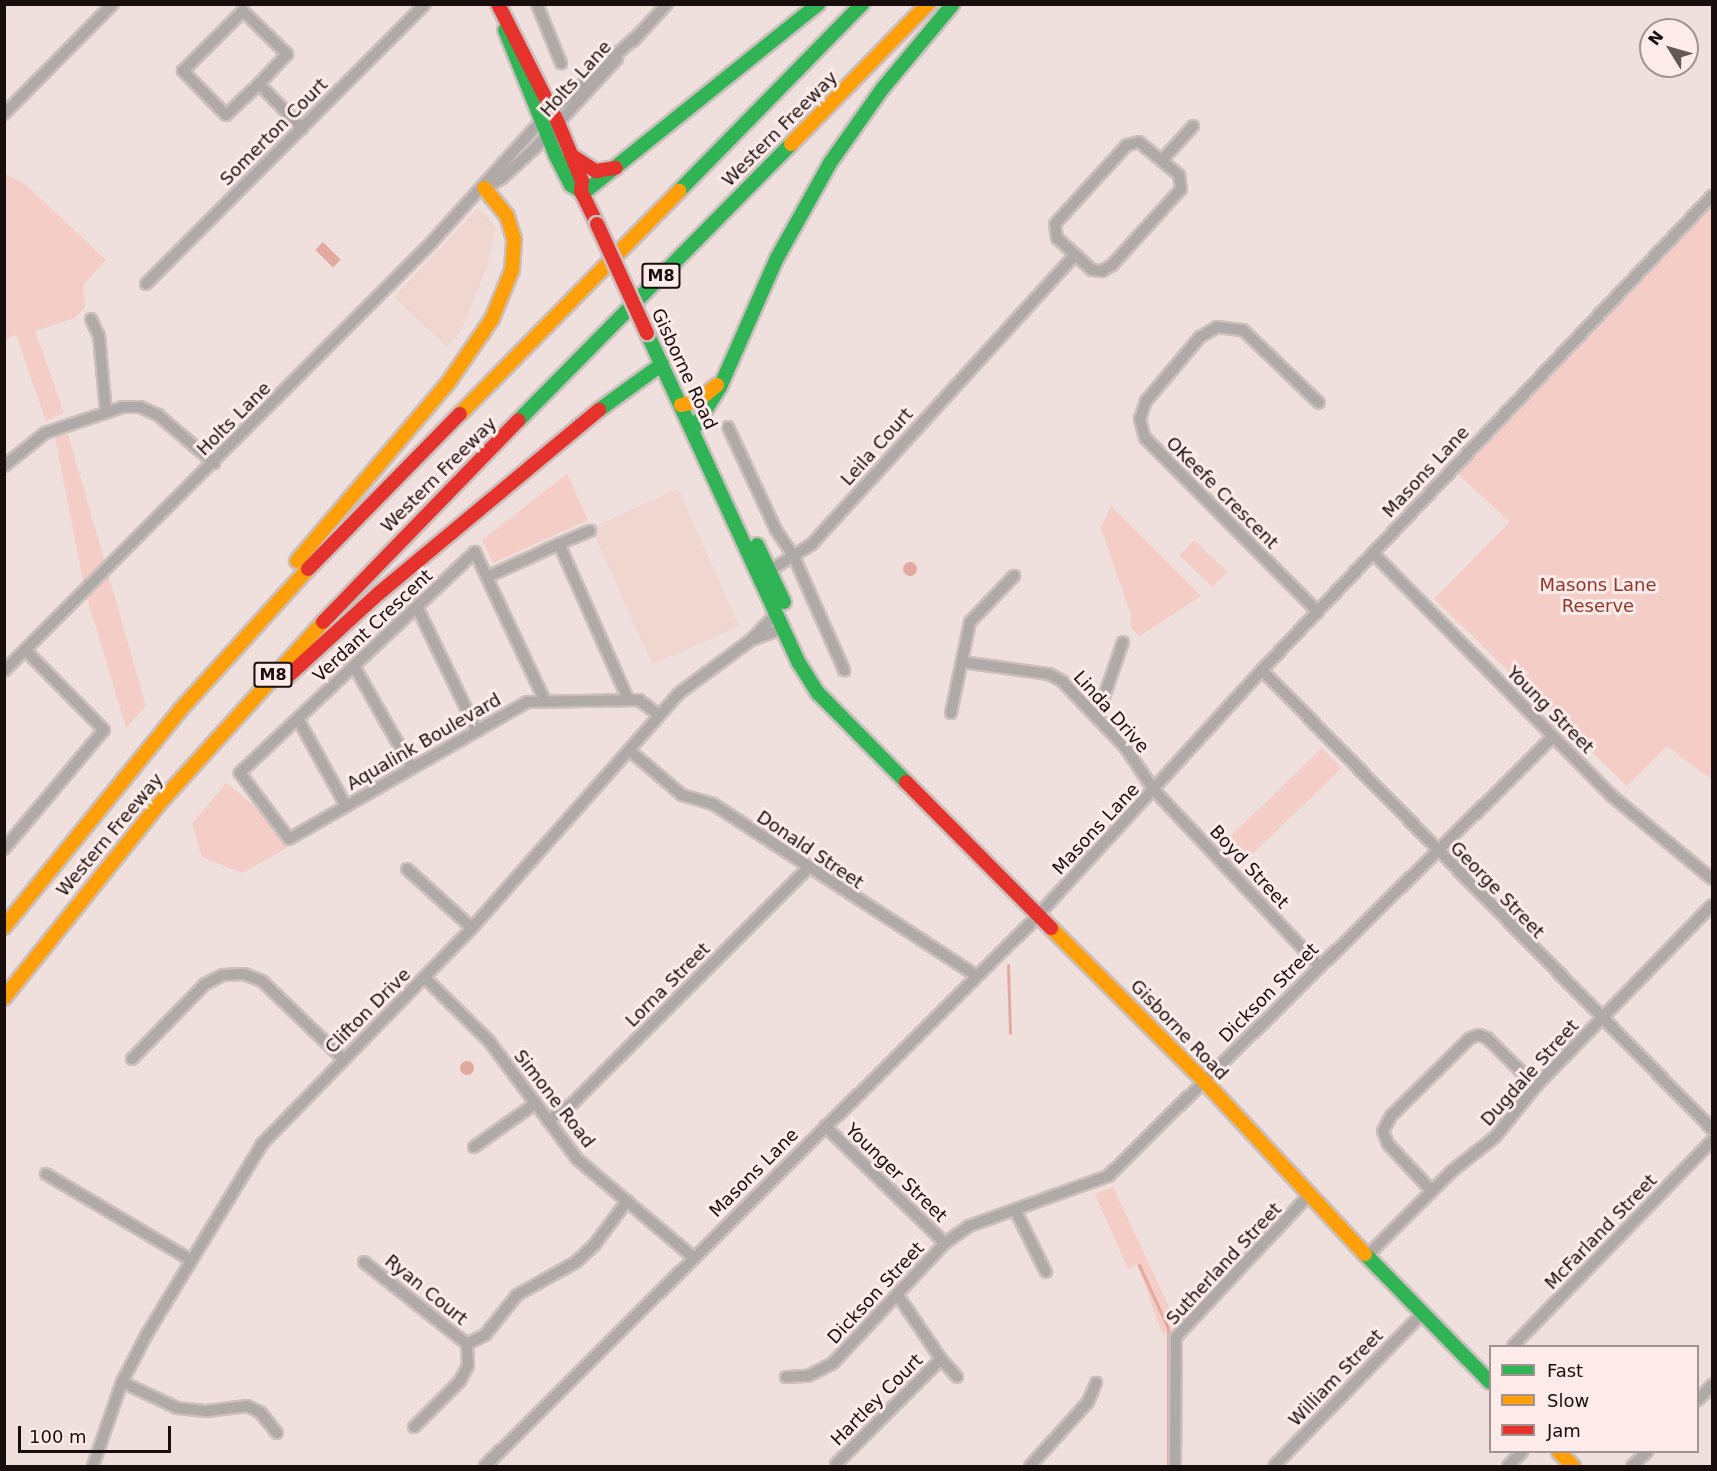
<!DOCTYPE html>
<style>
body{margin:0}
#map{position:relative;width:1717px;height:1471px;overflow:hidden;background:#efe0dd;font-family:"DejaVu Sans",sans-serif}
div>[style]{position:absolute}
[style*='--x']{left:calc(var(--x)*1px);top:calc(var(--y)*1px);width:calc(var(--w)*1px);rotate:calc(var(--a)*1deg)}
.built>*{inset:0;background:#f0d6d1;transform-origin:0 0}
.green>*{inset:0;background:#f3cdc6;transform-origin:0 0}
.water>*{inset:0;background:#e3a99f;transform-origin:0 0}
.round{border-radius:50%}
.stream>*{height:3px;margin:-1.5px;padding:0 1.5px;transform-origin:1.5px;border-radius:1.5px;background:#e3a99f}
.roads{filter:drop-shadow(2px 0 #cbbfbd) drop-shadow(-2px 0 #cbbfbd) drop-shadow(0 2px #cbbfbd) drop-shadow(0 -2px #cbbfbd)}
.street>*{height:10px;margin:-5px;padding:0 5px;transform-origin:5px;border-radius:5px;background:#afa9a7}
.fast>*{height:14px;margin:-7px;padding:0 7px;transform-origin:7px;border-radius:7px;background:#30b455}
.slow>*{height:14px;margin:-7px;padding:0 7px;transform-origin:7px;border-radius:7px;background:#ff9f0a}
.jam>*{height:14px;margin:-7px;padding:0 7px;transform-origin:7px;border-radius:7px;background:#e5322d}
.bridges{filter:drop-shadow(2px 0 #cbbfbd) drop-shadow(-2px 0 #cbbfbd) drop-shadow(0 2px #cbbfbd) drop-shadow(0 -2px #cbbfbd)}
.jam-bridge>*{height:14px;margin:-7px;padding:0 7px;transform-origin:7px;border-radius:7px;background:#e5322d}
span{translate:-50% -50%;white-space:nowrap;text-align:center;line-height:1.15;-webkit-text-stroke:6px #fcebe8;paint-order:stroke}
.shield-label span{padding:2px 4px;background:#fcebe8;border:2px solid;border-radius:4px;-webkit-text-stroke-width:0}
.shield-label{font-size:16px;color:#170e0d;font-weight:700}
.street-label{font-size:18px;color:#170e0d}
.park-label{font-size:18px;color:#903529}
.frame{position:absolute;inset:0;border:6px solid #170e0d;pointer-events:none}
.legend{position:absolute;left:1489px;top:1345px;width:210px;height:108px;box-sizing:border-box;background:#fcebe8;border:2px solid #a09390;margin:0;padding:8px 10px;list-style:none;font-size:18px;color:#170e0d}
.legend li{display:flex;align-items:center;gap:12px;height:30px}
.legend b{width:30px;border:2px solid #a09390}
.north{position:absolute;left:1639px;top:18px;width:60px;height:60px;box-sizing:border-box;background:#fcebe8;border:2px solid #a09390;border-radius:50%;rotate:307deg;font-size:16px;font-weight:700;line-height:24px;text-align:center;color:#170e0d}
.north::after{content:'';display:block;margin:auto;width:21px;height:27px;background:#635856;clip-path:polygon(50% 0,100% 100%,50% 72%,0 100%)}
.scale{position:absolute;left:18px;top:1426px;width:153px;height:27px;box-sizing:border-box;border:3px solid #170e0d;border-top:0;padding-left:8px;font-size:18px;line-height:21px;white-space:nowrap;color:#170e0d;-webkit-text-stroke:4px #fcebe8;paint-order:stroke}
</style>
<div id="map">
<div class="built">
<div style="clip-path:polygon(478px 208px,496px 227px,487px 267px,462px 329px,447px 347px,394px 297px)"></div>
<div style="left:678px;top:489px;width:150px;height:95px;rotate:66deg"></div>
</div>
<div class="green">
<div style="clip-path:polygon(4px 173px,25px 184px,106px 260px,83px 285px,85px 307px,75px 318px,35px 331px,64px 413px,46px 421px,16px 335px,5px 340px)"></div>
<div style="clip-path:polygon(1712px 202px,1712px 780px,1667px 746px,1627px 786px,1434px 599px,1510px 522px,1458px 474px)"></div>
<div style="clip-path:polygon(68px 434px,146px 706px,126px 728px,85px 591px,55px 437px)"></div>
<div style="clip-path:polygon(567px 474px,588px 520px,493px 563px,482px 540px)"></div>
<div style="clip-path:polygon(1111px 506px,1201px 596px,1140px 636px,1131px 628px,1131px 615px,1101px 528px)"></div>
<div style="left:1194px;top:540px;width:46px;height:21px;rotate:44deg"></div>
<div style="left:1322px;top:748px;width:28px;height:150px;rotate:46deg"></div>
<div style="clip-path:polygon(226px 783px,256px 807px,289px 847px,242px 873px,202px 857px,192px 824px)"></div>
<div style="clip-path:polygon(1113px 1187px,1177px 1324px,1163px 1335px,1137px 1264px,1128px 1269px,1095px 1194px)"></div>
</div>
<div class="water">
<div style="left:323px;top:242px;width:25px;height:11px;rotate:45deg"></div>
<div class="round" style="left:903px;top:562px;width:14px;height:14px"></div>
<div class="round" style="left:460px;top:1061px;width:14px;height:14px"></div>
</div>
<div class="stream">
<div style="--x:1008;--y:965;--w:68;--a:88.3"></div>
<div style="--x:1139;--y:1265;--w:69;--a:65.3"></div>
<div style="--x:1168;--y:1328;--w:138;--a:90"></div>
</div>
<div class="roads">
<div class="street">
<div style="--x:537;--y:4;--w:64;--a:67.9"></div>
<div style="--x:633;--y:41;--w:50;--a:-47.4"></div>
<div style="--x:259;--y:84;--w:45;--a:136.8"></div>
<div style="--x:226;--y:115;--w:62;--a:-134.3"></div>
<div style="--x:183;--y:71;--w:85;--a:-45"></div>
<div style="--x:243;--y:11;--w:62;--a:44.3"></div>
<div style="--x:287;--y:54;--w:41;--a:133"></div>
<div style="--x:259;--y:84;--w:62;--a:45.7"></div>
<div style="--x:4;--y:114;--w:155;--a:-45.3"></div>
<div style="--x:1139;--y:142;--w:52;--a:39.5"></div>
<div style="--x:1179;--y:175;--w:14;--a:82"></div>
<div style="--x:1181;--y:189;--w:103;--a:132.2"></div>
<div style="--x:1112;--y:265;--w:12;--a:149"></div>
<div style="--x:1102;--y:271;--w:10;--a:-174"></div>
<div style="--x:1092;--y:270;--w:47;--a:-137.6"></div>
<div style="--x:1057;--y:238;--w:14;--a:-98"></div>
<div style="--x:1055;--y:224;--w:107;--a:-47.7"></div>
<div style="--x:1127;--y:145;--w:12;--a:-14"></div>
<div style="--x:1162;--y:160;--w:46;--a:-47.6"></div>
<div style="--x:485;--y:188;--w:20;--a:-30"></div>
<div style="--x:502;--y:178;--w:46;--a:-42.4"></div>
<div style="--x:536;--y:147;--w:120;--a:-47.4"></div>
<div style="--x:146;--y:284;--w:395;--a:-45.1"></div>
<div style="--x:91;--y:319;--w:19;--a:65"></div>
<div style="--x:99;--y:336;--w:75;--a:84.7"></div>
<div style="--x:728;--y:427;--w:114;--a:65"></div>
<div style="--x:776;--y:530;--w:32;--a:56"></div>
<div style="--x:794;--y:557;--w:124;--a:66.1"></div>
<div style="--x:4;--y:466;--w:53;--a:-38.8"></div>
<div style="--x:45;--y:433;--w:82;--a:-18.4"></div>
<div style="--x:123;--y:407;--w:17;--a:0"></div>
<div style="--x:140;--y:407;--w:20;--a:24"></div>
<div style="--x:158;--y:415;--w:74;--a:40.6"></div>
<div style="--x:559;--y:544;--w:34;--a:-23"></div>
<div style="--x:1373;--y:553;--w:341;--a:45.5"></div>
<div style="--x:1612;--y:796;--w:130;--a:39.7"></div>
<div style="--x:769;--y:571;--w:51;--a:-32.1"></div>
<div style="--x:812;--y:544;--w:391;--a:-47.7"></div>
<div style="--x:487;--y:577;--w:79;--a:-24.6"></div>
<div style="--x:559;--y:544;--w:170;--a:66"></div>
<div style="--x:417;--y:607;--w:138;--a:64.2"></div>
<div style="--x:1317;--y:611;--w:244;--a:-134.8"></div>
<div style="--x:1145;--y:438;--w:20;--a:-105"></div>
<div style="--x:1140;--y:419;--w:19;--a:-72"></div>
<div style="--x:1146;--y:401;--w:84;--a:-49.8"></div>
<div style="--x:1200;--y:337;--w:20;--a:-30"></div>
<div style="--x:1217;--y:327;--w:26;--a:7"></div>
<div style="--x:1243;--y:330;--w:105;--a:43.8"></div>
<div style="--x:751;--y:640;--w:35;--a:-20"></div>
<div style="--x:962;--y:662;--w:88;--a:7.9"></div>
<div style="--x:1049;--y:674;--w:15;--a:28"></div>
<div style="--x:1062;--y:681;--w:91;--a:46.3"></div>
<div style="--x:1125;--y:747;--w:52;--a:56"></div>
<div style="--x:1154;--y:790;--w:241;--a:46.8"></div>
<div style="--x:354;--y:666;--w:117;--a:60.4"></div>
<div style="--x:1262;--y:670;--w:643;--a:45.57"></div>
<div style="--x:4;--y:671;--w:606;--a:-45.07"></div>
<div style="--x:432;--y:242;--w:163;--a:-48"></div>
<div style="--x:541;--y:121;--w:128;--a:-41.5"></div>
<div style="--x:545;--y:701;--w:165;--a:-115.2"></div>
<div style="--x:475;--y:552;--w:323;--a:136.8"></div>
<div style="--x:240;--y:773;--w:82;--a:53.4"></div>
<div style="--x:289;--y:839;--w:275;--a:-29.9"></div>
<div style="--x:527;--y:702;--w:112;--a:-1"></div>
<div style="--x:639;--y:700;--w:25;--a:37"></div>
<div style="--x:951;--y:713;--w:93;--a:-78.2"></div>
<div style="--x:970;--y:622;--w:64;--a:-46.3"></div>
<div style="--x:1097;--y:717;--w:79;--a:-70.9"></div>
<div style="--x:298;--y:719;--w:99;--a:61.1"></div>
<div style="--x:629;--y:750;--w:70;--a:40.3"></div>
<div style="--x:682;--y:795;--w:32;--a:16"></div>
<div style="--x:713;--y:804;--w:315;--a:33.1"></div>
<div style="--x:4;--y:849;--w:155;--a:-50"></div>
<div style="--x:104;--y:730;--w:112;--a:-134.6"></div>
<div style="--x:407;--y:869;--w:88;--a:42.2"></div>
<div style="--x:425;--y:978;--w:90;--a:44.5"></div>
<div style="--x:489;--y:1041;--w:147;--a:53.3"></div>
<div style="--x:577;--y:1159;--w:152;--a:40.2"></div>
<div style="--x:132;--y:1059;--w:105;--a:-45.8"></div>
<div style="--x:205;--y:984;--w:20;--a:-27"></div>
<div style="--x:223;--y:975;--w:21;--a:-3"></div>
<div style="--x:244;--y:974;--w:19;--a:21"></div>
<div style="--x:262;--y:981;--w:111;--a:43.9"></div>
<div style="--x:548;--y:1121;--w:32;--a:-36"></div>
<div style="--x:574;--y:1102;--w:330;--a:-45"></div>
<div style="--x:825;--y:1126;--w:168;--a:44.3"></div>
<div style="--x:474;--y:1147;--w:76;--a:-35.4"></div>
<div style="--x:46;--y:1174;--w:166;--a:30.7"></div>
<div style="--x:1432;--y:1191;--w:64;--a:-133.1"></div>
<div style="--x:1388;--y:1144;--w:14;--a:-111"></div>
<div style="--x:1383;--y:1131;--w:17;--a:-62"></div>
<div style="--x:1391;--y:1116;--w:111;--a:-44.6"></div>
<div style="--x:1470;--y:1038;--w:9;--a:-18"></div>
<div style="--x:1479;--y:1035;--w:9;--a:21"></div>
<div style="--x:1487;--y:1038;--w:69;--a:44.4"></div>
<div style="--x:1015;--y:1210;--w:69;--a:63.4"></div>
<div style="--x:1367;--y:1256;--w:120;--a:-45"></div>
<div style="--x:1452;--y:1171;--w:55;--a:-38.3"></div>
<div style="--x:1495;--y:1137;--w:65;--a:-51.2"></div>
<div style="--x:1536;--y:1086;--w:252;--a:-45.8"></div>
<div style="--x:364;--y:1262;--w:132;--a:38.5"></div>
<div style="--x:467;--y:1344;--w:20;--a:-27"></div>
<div style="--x:485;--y:1335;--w:51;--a:-51.3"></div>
<div style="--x:517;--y:1295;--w:68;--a:-29.2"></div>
<div style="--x:576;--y:1262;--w:26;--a:-43"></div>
<div style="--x:595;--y:1244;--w:54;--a:-53.3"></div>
<div style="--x:897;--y:1294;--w:78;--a:55.9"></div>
<div style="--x:941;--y:1359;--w:24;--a:48"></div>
<div style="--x:1513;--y:1346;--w:286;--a:-45.9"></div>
<div style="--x:786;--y:1377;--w:22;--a:-3"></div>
<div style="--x:808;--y:1376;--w:28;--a:-27"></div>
<div style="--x:833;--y:1363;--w:164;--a:-47"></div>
<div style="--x:945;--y:1243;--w:29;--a:-35"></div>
<div style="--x:969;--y:1226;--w:148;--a:-19.8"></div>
<div style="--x:1108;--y:1176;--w:625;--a:-44.61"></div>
<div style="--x:122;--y:1382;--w:61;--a:25.3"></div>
<div style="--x:177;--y:1408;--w:30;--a:6"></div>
<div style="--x:207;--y:1411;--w:40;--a:-7.1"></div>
<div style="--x:247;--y:1406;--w:14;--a:25"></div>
<div style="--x:260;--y:1412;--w:27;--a:51"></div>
<div style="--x:1698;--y:1400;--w:21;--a:-47"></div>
<div style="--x:414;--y:1427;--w:65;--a:-45"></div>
<div style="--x:460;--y:1381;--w:18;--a:-63"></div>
<div style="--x:468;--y:1365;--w:21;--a:-93"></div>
<div style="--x:836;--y:1464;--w:148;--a:-45"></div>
<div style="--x:93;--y:1466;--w:89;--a:-71"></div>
<div style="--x:122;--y:1382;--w:54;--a:-62.5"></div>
<div style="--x:147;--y:1334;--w:222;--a:-58.8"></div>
<div style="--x:262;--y:1144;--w:301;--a:-45.8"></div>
<div style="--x:472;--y:928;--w:312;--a:-48.6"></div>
<div style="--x:678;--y:694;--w:91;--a:-36.5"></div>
<div style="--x:751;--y:640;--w:37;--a:-46"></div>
<div style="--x:485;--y:1466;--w:769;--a:-44.84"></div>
<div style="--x:1030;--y:924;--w:344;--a:-47.6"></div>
<div style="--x:1262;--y:670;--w:654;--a:-46.49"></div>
<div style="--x:1030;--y:1466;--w:86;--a:-47.8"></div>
<div style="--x:1088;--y:1402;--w:21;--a:-67"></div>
<div style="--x:1175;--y:1466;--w:129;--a:-89.6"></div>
<div style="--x:1176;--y:1337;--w:193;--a:-46.9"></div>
<div style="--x:1274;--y:1466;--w:214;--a:-45.8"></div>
<div style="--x:1508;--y:1466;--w:20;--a:-45"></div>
<div style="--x:1632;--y:1466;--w:21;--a:-43"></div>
</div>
<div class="fast">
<div style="--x:505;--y:30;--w:134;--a:68"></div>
<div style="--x:555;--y:154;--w:35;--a:63"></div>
<div style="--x:571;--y:185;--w:12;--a:31"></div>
<div style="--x:679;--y:191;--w:262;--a:-45.6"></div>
<div style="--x:582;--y:194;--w:303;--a:-38.8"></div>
<div style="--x:647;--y:333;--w:363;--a:65.3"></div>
<div style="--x:799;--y:663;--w:36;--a:58"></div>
<div style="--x:818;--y:693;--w:125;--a:45.3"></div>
<div style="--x:599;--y:410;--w:78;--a:-36.1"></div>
<div style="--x:519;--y:420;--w:388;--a:-45.4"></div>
<div style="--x:693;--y:430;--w:51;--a:-57.9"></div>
<div style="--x:720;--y:387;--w:141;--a:-66.2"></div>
<div style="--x:777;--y:258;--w:109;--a:-60.8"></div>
<div style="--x:830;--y:163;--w:92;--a:-54.8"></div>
<div style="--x:883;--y:88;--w:109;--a:-50.2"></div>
<div style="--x:757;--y:545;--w:63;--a:64.7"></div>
<div style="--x:1365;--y:1254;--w:179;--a:45.7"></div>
</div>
<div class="slow">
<div style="--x:791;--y:144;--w:196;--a:-45.6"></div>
<div style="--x:681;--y:405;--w:17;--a:-13"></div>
<div style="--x:698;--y:401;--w:25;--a:-40"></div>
<div style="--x:460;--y:414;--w:313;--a:-45.5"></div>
<div style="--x:297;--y:561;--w:233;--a:-49.7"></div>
<div style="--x:448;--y:383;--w:78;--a:-55.5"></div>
<div style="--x:492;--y:319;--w:53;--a:-67.8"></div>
<div style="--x:512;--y:270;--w:31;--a:-86"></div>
<div style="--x:514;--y:239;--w:24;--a:-107"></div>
<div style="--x:507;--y:216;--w:36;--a:-129"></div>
<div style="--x:4;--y:927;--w:281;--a:-50.9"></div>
<div style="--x:181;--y:709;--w:189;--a:-47.8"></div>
<div style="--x:1051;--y:928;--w:218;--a:45"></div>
<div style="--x:1205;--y:1082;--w:235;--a:47.1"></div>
<div style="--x:4;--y:998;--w:246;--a:-51.4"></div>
<div style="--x:157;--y:806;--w:248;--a:-47.9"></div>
<div style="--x:1559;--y:1452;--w:20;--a:45"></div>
</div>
<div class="jam">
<div style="--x:498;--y:4;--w:133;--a:63.2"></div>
<div style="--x:558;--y:123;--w:63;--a:67.5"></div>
<div style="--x:582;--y:181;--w:10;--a:96"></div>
<div style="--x:581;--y:191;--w:37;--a:64"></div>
<div style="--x:571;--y:155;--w:30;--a:33"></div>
<div style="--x:596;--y:171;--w:20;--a:-9"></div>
<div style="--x:308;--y:569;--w:217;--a:-45.6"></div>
<div style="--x:323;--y:622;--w:281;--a:-45.9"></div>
<div style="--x:287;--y:677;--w:123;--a:-42.4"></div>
<div style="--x:378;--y:594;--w:288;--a:-39.8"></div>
<div style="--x:906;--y:782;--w:206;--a:45.2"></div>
</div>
</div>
<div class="bridges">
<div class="jam-bridge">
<div style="--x:597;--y:224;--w:120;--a:65.4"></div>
</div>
</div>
<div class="shield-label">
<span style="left:661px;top:276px">M8</span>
<span style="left:273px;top:675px">M8</span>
</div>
<div class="street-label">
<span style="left:576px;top:79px;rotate:-48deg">Holts Lane</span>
<span style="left:780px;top:129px;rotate:-45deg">Western Freeway</span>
<span style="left:274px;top:132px;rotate:-45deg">Somerton Court</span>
<span style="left:684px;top:369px;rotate:65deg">Gisborne Road</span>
<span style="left:234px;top:419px;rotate:-45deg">Holts Lane</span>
<span style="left:877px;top:447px;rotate:-48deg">Leila Court</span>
<span style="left:1426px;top:472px;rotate:-47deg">Masons Lane</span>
<span style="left:439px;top:475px;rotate:-45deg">Western Freeway</span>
<span style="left:1222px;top:493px;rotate:45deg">OKeefe Crescent</span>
<span style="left:373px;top:626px;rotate:-43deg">Verdant Crescent</span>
<span style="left:1550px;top:710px;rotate:45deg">Young Street</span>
<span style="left:1111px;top:712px;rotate:48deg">Linda Drive</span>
<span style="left:424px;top:742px;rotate:-30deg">Aqualink Boulevard</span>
<span style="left:1096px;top:829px;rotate:-47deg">Masons Lane</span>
<span style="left:110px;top:835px;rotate:-50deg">Western Freeway</span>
<span style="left:810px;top:850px;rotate:34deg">Donald Street</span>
<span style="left:1249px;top:867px;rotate:47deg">Boyd Street</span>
<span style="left:1497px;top:890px;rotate:46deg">George Street</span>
<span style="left:668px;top:985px;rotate:-45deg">Lorna Street</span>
<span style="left:1269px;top:993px;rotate:-45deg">Dickson Street</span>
<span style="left:368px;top:1011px;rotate:-45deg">Clifton Drive</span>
<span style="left:1179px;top:1030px;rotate:46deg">Gisborne Road</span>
<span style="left:1530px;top:1073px;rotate:-48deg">Dugdale Street</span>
<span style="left:554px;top:1099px;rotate:52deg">Simone Road</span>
<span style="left:754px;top:1173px;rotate:-45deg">Masons Lane</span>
<span style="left:896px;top:1173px;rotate:44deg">Younger Street</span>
<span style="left:1601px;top:1232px;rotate:-46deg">McFarland Street</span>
<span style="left:1224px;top:1264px;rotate:-47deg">Sutherland Street</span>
<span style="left:426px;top:1290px;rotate:39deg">Ryan Court</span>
<span style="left:876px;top:1293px;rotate:-47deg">Dickson Street</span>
<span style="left:1336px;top:1378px;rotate:-46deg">William Street</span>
<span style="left:877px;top:1400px;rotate:-45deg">Hartley Court</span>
</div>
<div class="park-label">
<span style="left:1598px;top:596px">Masons Lane<br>Reserve</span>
</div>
<div class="frame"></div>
<ul class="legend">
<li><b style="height:8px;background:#30b455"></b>Fast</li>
<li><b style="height:8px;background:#ff9f0a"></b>Slow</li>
<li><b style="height:8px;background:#e5322d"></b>Jam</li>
</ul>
<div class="north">N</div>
<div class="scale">100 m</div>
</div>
